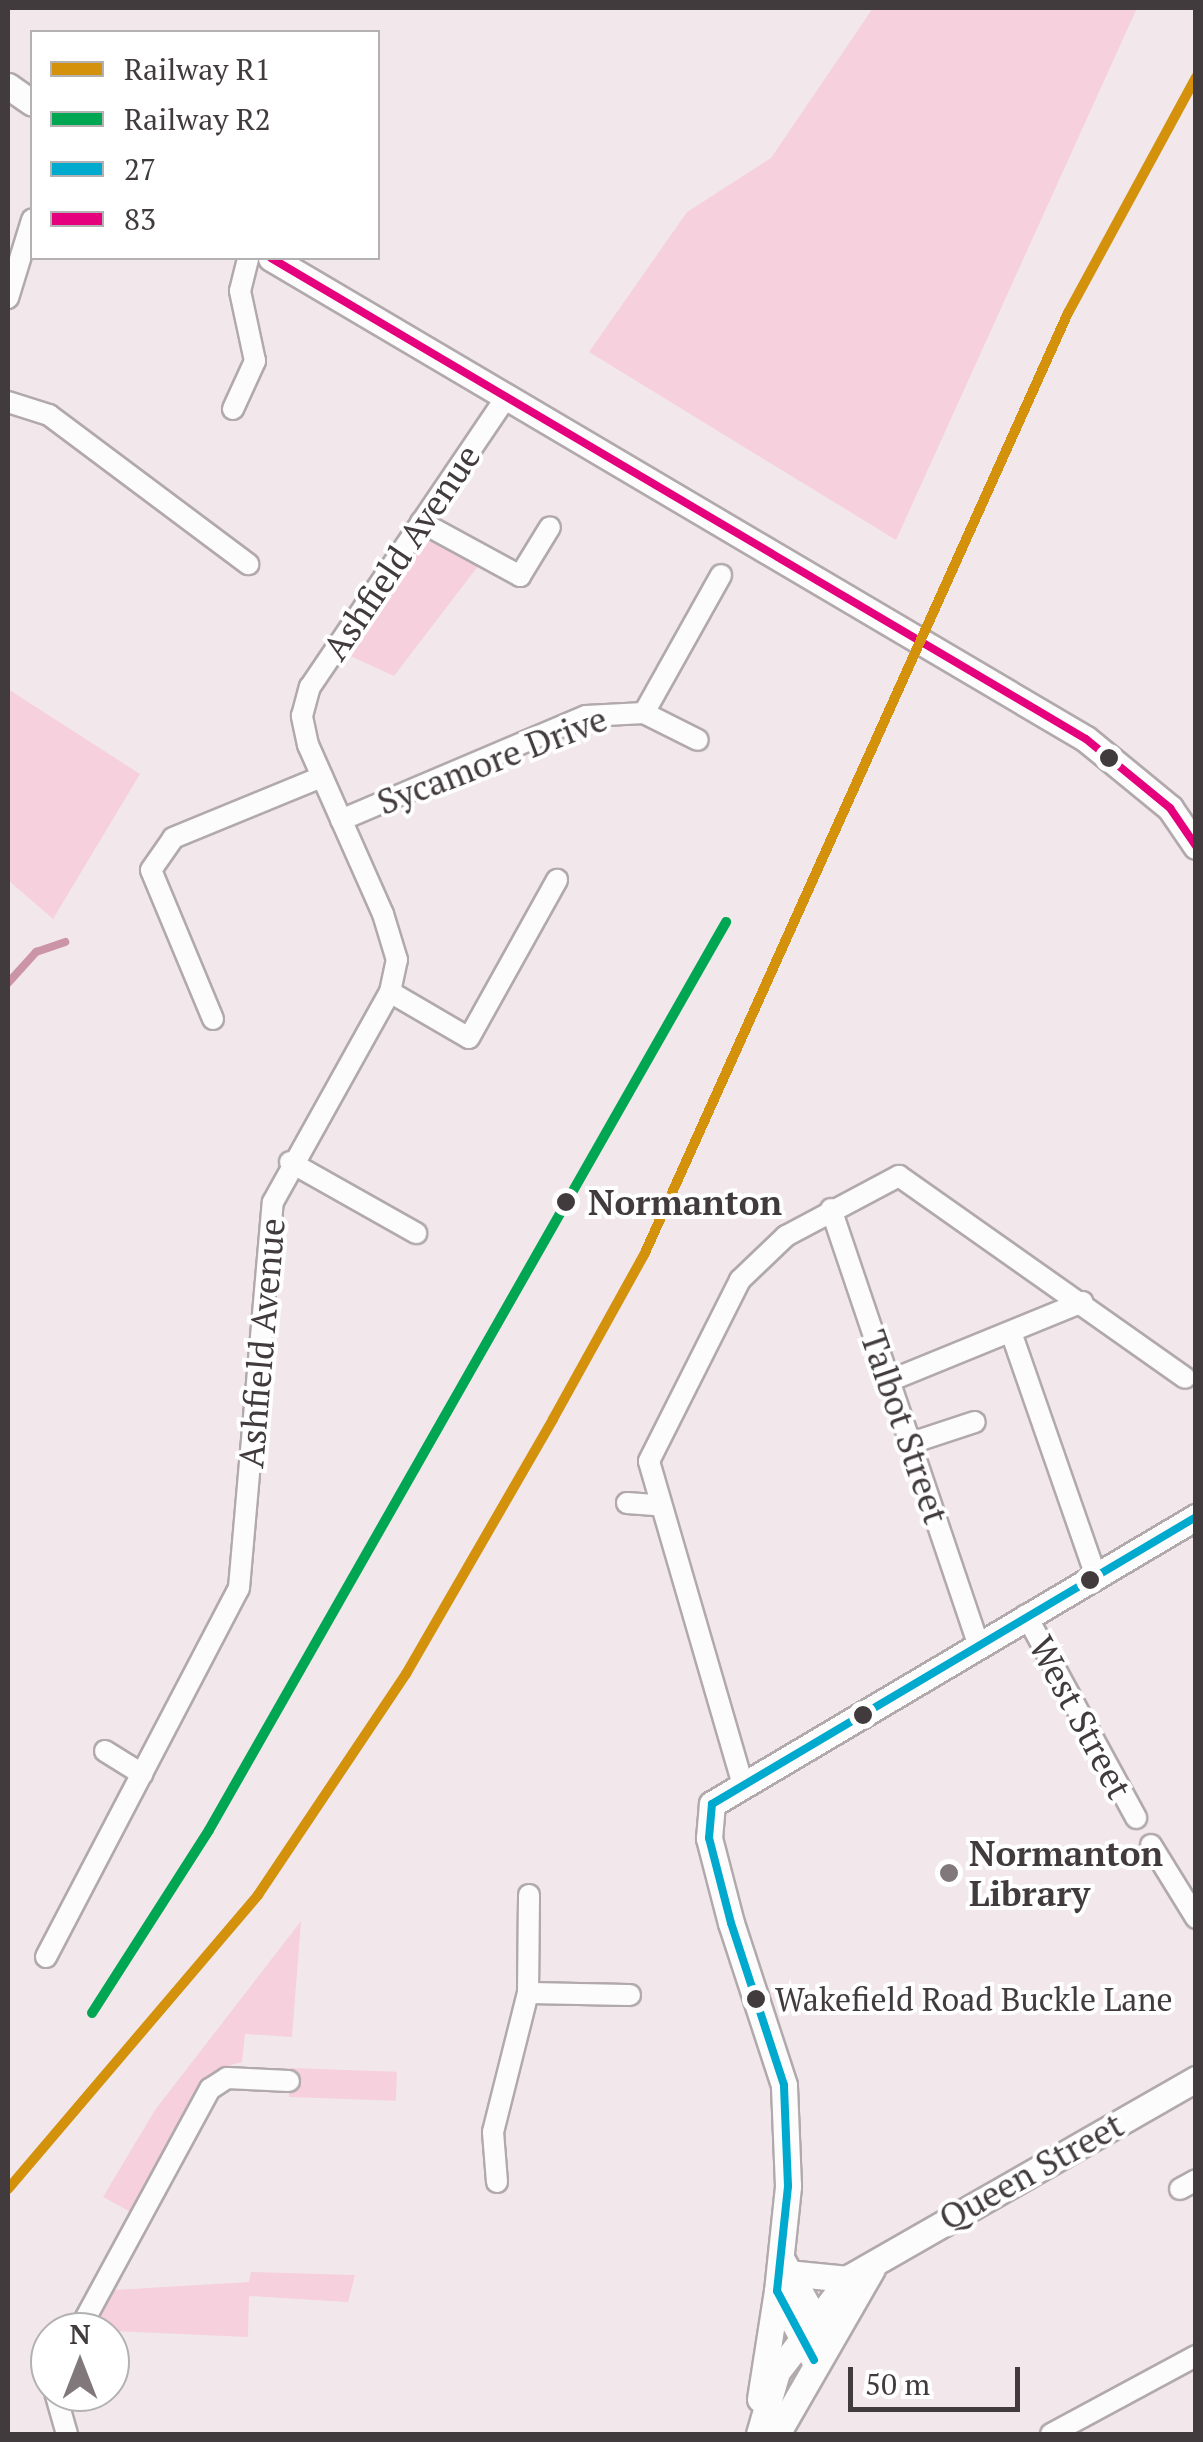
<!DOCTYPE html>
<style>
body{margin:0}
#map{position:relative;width:1203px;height:2442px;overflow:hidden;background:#f2e8eb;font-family:"PT Serif",serif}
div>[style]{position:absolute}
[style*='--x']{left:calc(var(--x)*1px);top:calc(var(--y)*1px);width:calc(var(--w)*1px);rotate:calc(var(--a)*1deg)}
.green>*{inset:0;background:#f6d0dc;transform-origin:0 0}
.stream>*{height:8px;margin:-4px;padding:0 4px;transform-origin:4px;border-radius:4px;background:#cc95a7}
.roads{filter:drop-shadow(2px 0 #b1a9ab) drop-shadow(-2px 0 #b1a9ab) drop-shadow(0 2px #b1a9ab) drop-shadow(0 -2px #b1a9ab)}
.minor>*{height:20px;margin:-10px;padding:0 10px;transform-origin:10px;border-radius:10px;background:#fdfcfc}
.tertiary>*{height:25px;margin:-12.5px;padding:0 12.5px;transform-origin:12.5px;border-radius:12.5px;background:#fdfcfc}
.bus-1>*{height:8px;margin:-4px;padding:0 4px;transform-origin:4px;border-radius:4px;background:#00a9ce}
.bus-2>*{height:8px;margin:-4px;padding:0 4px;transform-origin:4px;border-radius:4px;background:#e5007d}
.rail-1>*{height:10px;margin:-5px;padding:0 5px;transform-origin:5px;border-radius:5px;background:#d3910c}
.rail-2>*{height:10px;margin:-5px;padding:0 5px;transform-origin:5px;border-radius:5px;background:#00a651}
.dots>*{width:28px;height:28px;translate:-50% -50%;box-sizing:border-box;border:5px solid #fff;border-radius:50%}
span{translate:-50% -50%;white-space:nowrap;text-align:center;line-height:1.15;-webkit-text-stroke:8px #fff;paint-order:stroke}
.bus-label{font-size:32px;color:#423b3d}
.left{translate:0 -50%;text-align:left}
.street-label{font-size:35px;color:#423b3d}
.stop-label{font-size:35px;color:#423b3d;font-weight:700}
.poi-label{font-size:35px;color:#423b3d;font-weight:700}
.frame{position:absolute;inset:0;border:10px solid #423b3d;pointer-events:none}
.legend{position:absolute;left:30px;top:30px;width:350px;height:230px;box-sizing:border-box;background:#fff;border:2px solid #b3b1b1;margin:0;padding:12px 18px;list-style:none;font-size:30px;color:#423b3d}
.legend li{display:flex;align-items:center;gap:20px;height:50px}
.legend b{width:50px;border:2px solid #b3b1b1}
.north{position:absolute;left:30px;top:2312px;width:100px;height:100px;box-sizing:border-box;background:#fff;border:2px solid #b3b1b1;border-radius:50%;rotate:0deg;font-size:28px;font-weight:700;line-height:40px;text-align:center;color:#423b3d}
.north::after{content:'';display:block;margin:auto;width:35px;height:45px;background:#80787a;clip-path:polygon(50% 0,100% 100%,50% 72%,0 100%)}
.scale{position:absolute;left:848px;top:2367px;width:172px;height:45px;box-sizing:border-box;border:5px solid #423b3d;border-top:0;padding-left:12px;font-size:30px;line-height:35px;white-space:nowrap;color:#423b3d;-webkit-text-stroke:8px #fff;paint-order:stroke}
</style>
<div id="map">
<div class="green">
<div style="clip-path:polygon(873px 8px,1137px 8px,896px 540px,589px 352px,687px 212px,771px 158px)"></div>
<div style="clip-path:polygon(421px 522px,485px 557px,394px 676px,335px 649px)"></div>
<div style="clip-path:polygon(8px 689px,140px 774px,53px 919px,8px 880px)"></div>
<div style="clip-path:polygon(301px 1921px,292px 2037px,245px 2034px,242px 2062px,231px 2065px,140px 2217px,103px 2197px,155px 2110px)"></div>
<div style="left:290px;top:2068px;width:107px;height:29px;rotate:2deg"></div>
<div style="clip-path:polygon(251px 2272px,355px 2275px,348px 2302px,249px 2296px,248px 2337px,91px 2330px,114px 2290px,249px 2282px)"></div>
</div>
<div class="stream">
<div style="--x:8;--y:983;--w:42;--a:-47.9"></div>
<div style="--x:36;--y:952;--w:31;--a:-19"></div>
</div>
<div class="roads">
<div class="minor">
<div style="--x:8;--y:298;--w:82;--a:-72.9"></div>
<div style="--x:8;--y:402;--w:43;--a:17.6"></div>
<div style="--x:49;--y:415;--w:249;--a:36.8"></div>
<div style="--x:233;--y:409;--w:53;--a:-65.4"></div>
<div style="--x:255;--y:361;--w:72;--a:-102.1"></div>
<div style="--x:240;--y:291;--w:34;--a:-76"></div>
<div style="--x:421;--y:522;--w:113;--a:28.6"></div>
<div style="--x:520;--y:576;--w:57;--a:-58.5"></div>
<div style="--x:644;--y:713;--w:60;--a:26.6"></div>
<div style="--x:341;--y:820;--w:266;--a:-23"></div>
<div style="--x:586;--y:716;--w:58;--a:-3"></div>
<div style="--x:644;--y:713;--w:158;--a:-60.8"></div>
<div style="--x:390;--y:992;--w:91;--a:30.2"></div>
<div style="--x:469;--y:1038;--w:181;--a:-60.9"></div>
<div style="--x:213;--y:1019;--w:161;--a:-112.6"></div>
<div style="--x:151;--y:870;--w:39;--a:-55"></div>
<div style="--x:173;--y:838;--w:161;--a:-22.3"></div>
<div style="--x:290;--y:1162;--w:145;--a:29.4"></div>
<div style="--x:831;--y:1209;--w:459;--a:71.3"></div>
<div style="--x:1013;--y:1338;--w:250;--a:70.8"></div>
<div style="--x:889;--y:1381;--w:209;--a:-22.2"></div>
<div style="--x:911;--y:1443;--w:67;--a:-18.2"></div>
<div style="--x:627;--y:1503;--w:31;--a:4"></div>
<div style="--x:1026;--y:1615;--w:231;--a:61.5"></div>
<div style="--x:105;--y:1751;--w:44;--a:31.9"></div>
<div style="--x:743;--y:1785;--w:337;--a:-106.2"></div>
<div style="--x:649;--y:1461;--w:203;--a:-63.3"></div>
<div style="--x:740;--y:1280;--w:64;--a:-43.7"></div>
<div style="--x:786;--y:1236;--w:128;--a:-28"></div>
<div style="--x:899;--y:1176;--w:350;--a:35.2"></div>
<div style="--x:1151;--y:1845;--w:86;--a:58.3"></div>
<div style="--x:46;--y:1957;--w:416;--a:-62.4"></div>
<div style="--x:239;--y:1588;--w:387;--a:-85"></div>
<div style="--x:273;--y:1202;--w:240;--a:-60.9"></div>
<div style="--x:390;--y:992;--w:33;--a:-78"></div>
<div style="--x:397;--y:960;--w:48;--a:-106.9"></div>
<div style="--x:383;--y:914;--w:185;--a:-113.9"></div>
<div style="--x:308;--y:745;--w:30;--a:-102"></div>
<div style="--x:302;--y:716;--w:30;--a:-75"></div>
<div style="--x:310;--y:687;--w:350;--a:-55.9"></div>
<div style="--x:528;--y:1993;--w:102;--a:1.1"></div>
<div style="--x:497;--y:2182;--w:50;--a:-94.6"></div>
<div style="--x:493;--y:2132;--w:143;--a:-75.9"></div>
<div style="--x:528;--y:1993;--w:98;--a:-89.4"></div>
<div style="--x:1180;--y:2189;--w:18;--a:-29"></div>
<div style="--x:78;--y:2332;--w:277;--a:-61.5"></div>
<div style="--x:210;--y:2089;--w:20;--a:-33"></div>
<div style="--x:227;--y:2078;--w:62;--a:2.8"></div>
<div style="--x:55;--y:2392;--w:44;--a:74.1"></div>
<div style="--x:1051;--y:2434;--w:165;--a:-28.3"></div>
</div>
<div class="tertiary">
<div style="--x:8;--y:86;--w:29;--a:35"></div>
<div style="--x:271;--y:258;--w:946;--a:30.55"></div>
<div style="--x:1086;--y:739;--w:109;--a:39.4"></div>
<div style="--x:1170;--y:808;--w:46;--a:55.6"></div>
<div style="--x:781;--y:2258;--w:80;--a:60.9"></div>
<div style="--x:787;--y:2273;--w:61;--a:5.6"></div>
<div style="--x:814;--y:2360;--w:78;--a:-118.2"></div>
<div style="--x:777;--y:2291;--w:106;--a:-84"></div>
<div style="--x:788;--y:2186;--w:101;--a:-92.3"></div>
<div style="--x:784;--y:2085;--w:170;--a:-108.1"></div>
<div style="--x:731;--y:1923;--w:88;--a:-104.5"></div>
<div style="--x:709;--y:1838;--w:34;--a:-85"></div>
<div style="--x:712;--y:1804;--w:563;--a:-30.67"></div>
<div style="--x:760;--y:2399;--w:109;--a:-81.1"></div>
<div style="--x:759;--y:2434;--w:65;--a:-73.8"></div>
<div style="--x:777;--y:2372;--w:120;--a:-52.5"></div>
<div style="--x:850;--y:2277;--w:399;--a:-29.8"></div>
<div style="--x:777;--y:2434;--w:190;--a:-60.1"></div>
</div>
</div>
<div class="bus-1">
<div style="--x:814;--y:2360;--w:78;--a:-118.2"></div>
<div style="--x:777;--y:2291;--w:106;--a:-84"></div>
<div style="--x:788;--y:2186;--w:101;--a:-92.3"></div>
<div style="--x:784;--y:2085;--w:170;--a:-108.1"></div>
<div style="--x:731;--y:1923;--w:88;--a:-104.5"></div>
<div style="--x:709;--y:1838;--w:34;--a:-85"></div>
<div style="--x:712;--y:1804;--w:563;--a:-30.67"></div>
</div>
<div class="bus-2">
<div style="--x:271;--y:258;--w:946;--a:30.55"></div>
<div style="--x:1086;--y:739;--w:109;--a:39.4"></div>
<div style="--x:1170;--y:808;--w:46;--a:55.6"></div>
</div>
<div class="rail-1">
<div style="--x:8;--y:2189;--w:386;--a:-49.6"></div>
<div style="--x:258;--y:1895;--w:266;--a:-56.2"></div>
<div style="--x:406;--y:1674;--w:294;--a:-60"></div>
<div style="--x:553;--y:1419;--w:188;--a:-61"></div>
<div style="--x:644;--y:1255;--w:1033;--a:-65.77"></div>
<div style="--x:1068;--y:313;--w:268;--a:-61.5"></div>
</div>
<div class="rail-2">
<div style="--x:92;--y:2013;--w:217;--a:-57.4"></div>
<div style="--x:209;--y:1830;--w:1045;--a:-60.34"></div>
</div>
<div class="dots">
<div style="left:1109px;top:758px;background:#423b3d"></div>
<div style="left:566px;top:1202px;background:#423b3d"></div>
<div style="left:1090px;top:1580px;background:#423b3d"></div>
<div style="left:863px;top:1715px;background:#423b3d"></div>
<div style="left:949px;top:1873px;background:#80787a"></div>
<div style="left:756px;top:1999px;background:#423b3d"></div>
</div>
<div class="bus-label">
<span class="left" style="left:775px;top:1999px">Wakefield Road Buckle Lane</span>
</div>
<div class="street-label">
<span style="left:401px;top:552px;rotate:-56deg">Ashfield Avenue</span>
<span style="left:492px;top:760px;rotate:-21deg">Sycamore Drive</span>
<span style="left:261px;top:1343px;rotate:-85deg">Ashfield Avenue</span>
<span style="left:905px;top:1427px;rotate:71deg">Talbot Street</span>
<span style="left:1081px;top:1717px;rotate:62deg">West Street</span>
<span style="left:1031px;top:2171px;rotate:-29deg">Queen Street</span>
</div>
<div class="stop-label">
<span class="left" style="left:588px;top:1202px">Normanton</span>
</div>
<div class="poi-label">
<span class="left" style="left:969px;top:1873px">Normanton<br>Library</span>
</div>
<div class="frame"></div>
<ul class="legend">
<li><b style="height:12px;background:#d3910c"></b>Railway R1</li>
<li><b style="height:12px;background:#00a651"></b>Railway R2</li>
<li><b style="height:12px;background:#00a9ce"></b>27</li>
<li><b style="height:12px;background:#e5007d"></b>83</li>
</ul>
<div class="north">N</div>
<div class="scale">50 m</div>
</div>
